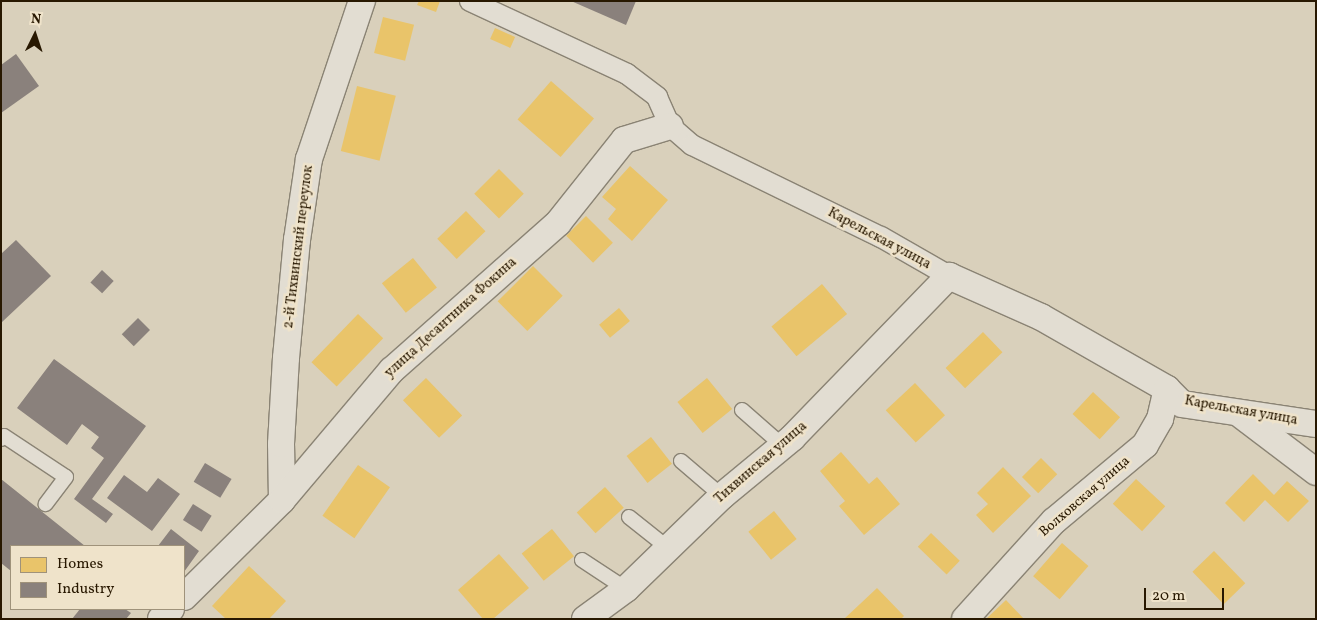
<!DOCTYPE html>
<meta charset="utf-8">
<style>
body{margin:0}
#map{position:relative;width:1317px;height:620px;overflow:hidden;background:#d9d0bb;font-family:Vollkorn,serif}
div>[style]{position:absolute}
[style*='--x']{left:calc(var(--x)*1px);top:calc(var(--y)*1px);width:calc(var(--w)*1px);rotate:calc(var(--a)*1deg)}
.homes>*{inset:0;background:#e9c46a;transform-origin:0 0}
.industry>*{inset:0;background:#8a817c;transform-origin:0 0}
.roads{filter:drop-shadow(1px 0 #8a8374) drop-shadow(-1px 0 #8a8374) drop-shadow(0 1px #8a8374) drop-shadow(0 -1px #8a8374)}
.service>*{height:14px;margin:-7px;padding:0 7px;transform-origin:7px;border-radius:7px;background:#e2ddd2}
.pedestrian>*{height:20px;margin:-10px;padding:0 10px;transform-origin:10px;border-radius:10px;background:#e2ddd2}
.minor>*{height:26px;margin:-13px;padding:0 13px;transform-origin:13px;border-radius:13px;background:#e2ddd2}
span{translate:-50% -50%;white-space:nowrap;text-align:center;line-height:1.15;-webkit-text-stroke:5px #efe3ca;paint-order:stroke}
.street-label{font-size:14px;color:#281801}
.frame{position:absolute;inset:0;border:2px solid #281801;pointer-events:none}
.legend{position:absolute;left:10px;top:545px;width:175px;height:65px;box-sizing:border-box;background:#efe3ca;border:1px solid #9f927a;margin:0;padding:6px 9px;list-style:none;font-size:15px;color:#281801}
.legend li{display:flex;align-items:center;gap:10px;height:25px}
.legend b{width:25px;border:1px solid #9f927a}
.north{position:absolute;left:10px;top:10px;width:50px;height:50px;-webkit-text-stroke:4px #efe3ca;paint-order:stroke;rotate:4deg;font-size:14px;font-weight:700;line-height:20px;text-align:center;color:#281801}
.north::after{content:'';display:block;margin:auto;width:18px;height:22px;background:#281801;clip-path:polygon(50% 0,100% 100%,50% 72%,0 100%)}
.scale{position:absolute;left:1144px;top:588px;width:80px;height:22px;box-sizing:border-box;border:2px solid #281801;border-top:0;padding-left:6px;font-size:15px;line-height:18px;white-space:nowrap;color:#281801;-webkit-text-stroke:4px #efe3ca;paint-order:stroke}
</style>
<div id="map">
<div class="homes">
<div style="clip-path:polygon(419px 1px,440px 1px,436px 12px,417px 5px)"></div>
<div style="left:383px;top:17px;width:32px;height:37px;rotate:14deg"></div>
<div style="left:495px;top:28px;width:22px;height:12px;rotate:24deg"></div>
<div style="left:551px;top:81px;width:57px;height:51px;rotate:41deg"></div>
<div style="left:357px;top:86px;width:40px;height:67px;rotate:14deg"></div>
<div style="clip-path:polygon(630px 166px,668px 200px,632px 241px,608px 219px,616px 209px,602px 197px)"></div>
<div style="left:499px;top:169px;width:35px;height:35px;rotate:45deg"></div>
<div style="left:466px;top:211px;width:28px;height:40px;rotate:46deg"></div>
<div style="left:586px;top:216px;width:38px;height:28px;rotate:45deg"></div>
<div style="left:413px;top:258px;width:38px;height:40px;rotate:51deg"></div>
<div style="left:533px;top:266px;width:42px;height:50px;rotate:45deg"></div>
<div style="left:822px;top:284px;width:39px;height:66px;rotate:50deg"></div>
<div style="left:619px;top:308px;width:17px;height:26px;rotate:50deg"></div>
<div style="left:358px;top:314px;width:35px;height:67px;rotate:44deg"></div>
<div style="left:983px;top:332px;width:28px;height:52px;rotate:46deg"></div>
<div style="left:426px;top:378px;width:52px;height:32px;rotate:46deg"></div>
<div style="left:707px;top:378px;width:40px;height:38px;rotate:51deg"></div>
<div style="left:915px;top:383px;width:44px;height:40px;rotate:47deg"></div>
<div style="left:1093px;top:392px;width:37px;height:30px;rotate:43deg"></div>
<div style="left:651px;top:437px;width:34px;height:31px;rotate:52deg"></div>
<div style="clip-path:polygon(841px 452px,869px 484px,877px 477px,900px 504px,864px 535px,839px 506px,845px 501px,820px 471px)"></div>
<div style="left:1041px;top:458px;width:23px;height:27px;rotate:45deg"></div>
<div style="left:358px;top:465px;width:39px;height:62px;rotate:35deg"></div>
<div style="clip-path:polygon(1003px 467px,1031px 496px,993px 533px,976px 515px,988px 504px,977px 493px)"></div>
<div style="clip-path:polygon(1253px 474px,1274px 495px,1287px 481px,1309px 501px,1288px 522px,1265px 500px,1244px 522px,1225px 503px)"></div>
<div style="left:1136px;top:479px;width:40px;height:34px;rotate:43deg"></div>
<div style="left:605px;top:487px;width:28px;height:38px;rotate:48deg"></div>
<div style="left:774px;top:511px;width:36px;height:33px;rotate:51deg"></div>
<div style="left:552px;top:529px;width:35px;height:39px;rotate:51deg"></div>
<div style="left:931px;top:533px;width:40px;height:19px;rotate:44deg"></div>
<div style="left:1062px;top:543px;width:35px;height:44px;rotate:41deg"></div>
<div style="left:1214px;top:551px;width:45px;height:30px;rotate:46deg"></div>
<div style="clip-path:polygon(499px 554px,529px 588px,493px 619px,483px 619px,458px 590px)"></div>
<div style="clip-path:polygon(249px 566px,286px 601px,269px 619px,226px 619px,212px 606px)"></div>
<div style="clip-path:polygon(877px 588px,904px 616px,901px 619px,844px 619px)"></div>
<div style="clip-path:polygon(1006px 600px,1024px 619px,986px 619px)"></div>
</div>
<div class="industry">
<div style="clip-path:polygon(571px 1px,636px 1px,626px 25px)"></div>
<div style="clip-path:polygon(16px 54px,39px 86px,1px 113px,1px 65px)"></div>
<div style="clip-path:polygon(16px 240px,51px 276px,1px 323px,1px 254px)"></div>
<div style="left:102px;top:270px;width:16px;height:17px;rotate:43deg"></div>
<div style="left:138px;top:318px;width:17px;height:23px;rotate:45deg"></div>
<div style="clip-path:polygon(54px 359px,146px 426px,92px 499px,113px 514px,106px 523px,74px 499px,104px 458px,91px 448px,99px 437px,82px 424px,67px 445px,17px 408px)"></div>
<div style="left:205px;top:463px;width:31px;height:22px;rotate:31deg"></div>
<div style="clip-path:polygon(124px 475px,147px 492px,158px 478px,180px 494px,152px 531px,107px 498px)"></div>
<div style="clip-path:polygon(1px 479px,85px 546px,11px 546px,11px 571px,1px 563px)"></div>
<div style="left:193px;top:504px;width:22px;height:19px;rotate:32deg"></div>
<div style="clip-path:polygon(171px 529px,199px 551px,184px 572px,184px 546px,158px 546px)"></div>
<div style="clip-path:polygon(80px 609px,125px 609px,131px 613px,126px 619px,72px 619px)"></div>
</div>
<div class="roads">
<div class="service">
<div style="--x:742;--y:410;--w:55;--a:41.3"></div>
<div style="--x:1;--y:439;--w:4;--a:-45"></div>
<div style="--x:4;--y:436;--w:74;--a:33.5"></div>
<div style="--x:66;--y:477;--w:34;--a:127"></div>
<div style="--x:681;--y:461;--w:54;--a:40.5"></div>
<div style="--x:629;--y:517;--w:50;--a:38.5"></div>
<div style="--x:582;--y:560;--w:53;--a:33.4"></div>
</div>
<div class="pedestrian">
<div style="--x:470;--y:1;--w:173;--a:24.9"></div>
<div style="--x:627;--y:74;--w:38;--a:37"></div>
<div style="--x:657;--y:97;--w:32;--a:66"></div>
<div style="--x:670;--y:126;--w:29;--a:41"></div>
<div style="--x:692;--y:145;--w:210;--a:26"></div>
<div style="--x:881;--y:237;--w:78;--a:29.8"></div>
</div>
<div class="minor">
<div style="--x:1241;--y:415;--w:94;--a:37.2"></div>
<div style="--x:282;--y:500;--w:56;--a:-91"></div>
<div style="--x:281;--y:444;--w:86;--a:-86.7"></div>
<div style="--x:286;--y:358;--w:119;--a:-84.7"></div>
<div style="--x:297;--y:240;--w:82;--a:-81.6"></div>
<div style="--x:309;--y:159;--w:167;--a:-71.5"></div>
<div style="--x:184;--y:597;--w:138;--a:-44.7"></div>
<div style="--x:282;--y:500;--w:170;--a:-49.8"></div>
<div style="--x:392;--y:370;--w:222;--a:-41.5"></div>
<div style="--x:558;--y:223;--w:106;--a:-51.5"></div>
<div style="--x:624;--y:140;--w:48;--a:-16.9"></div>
<div style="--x:161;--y:619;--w:14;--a:-45"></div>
<div style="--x:585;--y:619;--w:51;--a:-36.2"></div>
<div style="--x:626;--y:589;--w:134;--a:-44.1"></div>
<div style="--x:722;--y:496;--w:91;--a:-39.6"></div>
<div style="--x:792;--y:438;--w:226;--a:-45.9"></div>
<div style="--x:949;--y:276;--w:101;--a:24"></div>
<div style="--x:1041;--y:317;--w:145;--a:29.7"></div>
<div style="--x:1167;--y:389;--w:21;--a:45"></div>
<div style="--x:1182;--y:404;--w:135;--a:8.5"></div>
<div style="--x:965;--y:619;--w:132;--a:-47.8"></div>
<div style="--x:1054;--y:521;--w:119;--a:-39.9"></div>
<div style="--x:1145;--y:445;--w:30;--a:-60"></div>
<div style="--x:1160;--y:419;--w:31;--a:-77"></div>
</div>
</div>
<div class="street-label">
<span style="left:879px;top:239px;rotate:28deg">Карельская улица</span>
<span style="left:299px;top:247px;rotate:-83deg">2-й Тихвинский переулок</span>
<span style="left:451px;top:318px;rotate:-42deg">улица Десантника Фокина</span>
<span style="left:1241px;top:411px;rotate:10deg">Карельская улица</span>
<span style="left:761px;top:463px;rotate:-41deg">Тихвинская улица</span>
<span style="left:1085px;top:497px;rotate:-41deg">Волховская улица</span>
</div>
<div class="frame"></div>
<ul class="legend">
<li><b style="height:14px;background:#e9c46a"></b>Homes</li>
<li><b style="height:14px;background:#8a817c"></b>Industry</li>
</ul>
<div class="north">N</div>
<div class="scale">20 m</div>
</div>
